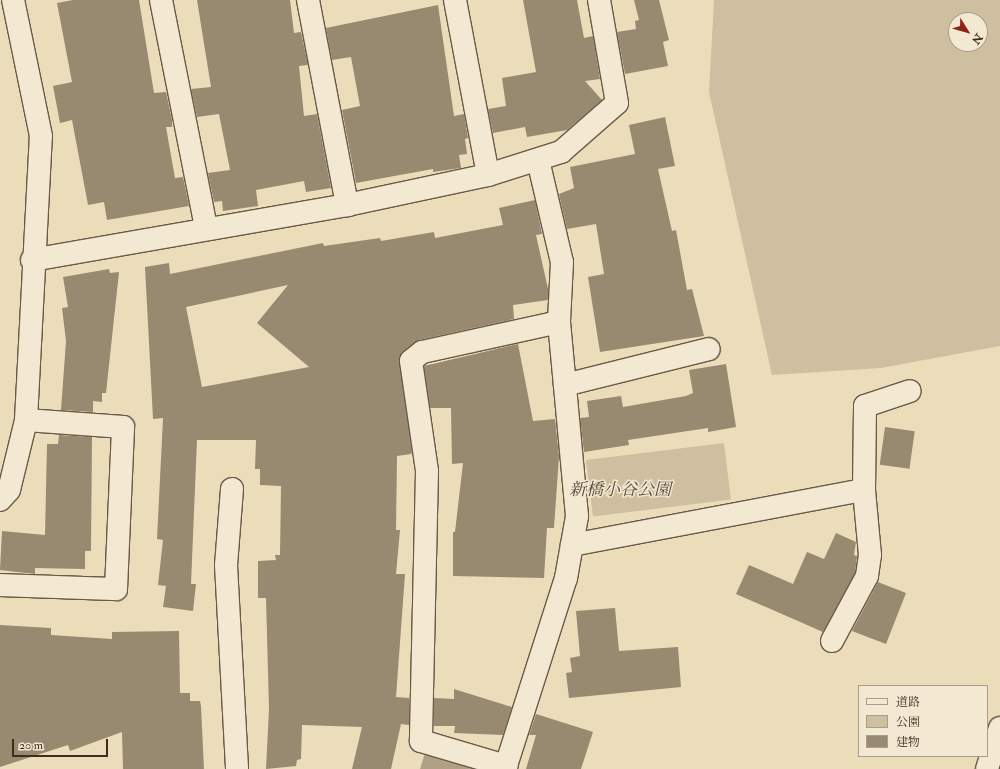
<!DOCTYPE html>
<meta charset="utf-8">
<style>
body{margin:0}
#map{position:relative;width:1000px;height:769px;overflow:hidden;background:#ecddba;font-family:"IM FELL Double Pica","Noto Serif JP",serif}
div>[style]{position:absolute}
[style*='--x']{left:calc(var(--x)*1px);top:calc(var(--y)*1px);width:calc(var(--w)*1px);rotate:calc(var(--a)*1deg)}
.green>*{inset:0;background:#cebfa0;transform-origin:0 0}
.water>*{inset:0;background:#b0a186}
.building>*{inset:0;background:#988971;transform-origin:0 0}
.roads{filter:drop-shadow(1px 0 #695947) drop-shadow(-1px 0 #695947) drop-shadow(0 1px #695947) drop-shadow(0 -1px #695947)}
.minor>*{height:22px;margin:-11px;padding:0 11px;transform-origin:11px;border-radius:11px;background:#f3e9d2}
span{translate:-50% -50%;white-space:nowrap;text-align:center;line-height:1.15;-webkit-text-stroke:3px #f3e9d2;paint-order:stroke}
.park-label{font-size:17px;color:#5a4a3a;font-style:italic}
.legend{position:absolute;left:858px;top:685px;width:130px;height:72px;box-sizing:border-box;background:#f3e9d2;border:1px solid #aa9e8b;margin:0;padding:5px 7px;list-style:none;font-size:12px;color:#3d2d21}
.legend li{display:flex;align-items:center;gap:8px;height:20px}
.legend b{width:20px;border:1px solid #aa9e8b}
.north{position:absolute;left:948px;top:12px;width:40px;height:40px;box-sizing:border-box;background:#f3e9d2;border:1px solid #aa9e8b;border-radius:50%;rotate:127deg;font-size:11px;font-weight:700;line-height:16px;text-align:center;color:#3d2d21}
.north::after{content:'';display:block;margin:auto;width:14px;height:18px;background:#8f2418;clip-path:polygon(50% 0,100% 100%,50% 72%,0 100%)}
.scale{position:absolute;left:12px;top:739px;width:96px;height:18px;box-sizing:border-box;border:2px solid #3d2d21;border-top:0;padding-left:5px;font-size:12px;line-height:14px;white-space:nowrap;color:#3d2d21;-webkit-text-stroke:3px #f3e9d2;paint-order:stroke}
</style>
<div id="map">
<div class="green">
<div style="clip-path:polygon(evenodd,714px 0,1000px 0,1000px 346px,881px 368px,772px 375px,709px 92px,714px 0,956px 20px,980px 20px,980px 44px,956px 44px,956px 20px)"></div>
<div style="left:724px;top:443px;width:57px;height:139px;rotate:83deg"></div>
</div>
<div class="water">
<div style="clip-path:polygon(425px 753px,475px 769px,420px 769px)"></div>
</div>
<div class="building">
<div style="clip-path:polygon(73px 0,139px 0,154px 93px,166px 92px,172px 120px,172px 127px,166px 127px,175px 178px,183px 177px,189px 206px,107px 220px,104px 202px,88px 205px,72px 120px,60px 123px,53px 86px,72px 82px,57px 3px)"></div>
<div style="clip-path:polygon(197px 0,290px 0,294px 33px,301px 32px,308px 65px,299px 66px,304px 116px,317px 114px,331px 188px,306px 192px,304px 181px,256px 190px,258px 206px,223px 211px,222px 201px,214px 202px,208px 173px,230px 170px,219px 114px,197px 117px,191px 89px,211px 87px)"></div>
<div style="clip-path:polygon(523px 0,577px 0,584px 38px,593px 36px,600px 79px,585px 81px,602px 100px,567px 130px,527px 137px,525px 127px,493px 133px,488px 109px,506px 106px,502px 78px,536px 72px)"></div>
<div style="clip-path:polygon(634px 0,659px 0,669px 40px,663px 42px,668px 66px,625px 74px,617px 32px,636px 29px,635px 21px,639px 20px)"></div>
<div style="clip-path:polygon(438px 5px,454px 116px,464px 114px,468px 138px,465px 139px,467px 154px,459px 155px,461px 168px,433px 172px,433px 169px,356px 183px,342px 110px,360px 106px,351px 57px,332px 60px,326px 28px)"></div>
<div style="clip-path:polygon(665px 117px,675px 166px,658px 169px,672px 231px,676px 230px,687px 290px,692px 289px,704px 336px,600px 352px,588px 277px,604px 274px,596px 224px,567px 229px,559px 194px,574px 188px,570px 167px,635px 154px,629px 125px)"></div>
<div style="clip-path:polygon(evenodd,535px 200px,542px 234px,536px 235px,548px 289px,548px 300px,513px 305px,514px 319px,419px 340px,399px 357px,412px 452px,411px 454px,397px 456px,396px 530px,400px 530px,396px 574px,405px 574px,396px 697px,409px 698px,409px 725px,401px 724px,391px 769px,352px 769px,362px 727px,302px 725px,301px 759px,297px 760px,296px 766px,266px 769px,269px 709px,266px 598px,258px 598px,258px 561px,276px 560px,275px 555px,280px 555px,281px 486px,260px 485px,260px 469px,255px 469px,256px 440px,197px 440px,191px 584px,196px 584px,193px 611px,163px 607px,166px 586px,158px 585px,163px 540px,157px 539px,163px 418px,153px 419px,145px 267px,169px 263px,170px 274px,323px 243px,324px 246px,380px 238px,381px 241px,434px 232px,435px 238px,503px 225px,499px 208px,535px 200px,288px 285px,257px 323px,309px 367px,202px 387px,186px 307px,288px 285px)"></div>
<div style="clip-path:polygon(109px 269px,110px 273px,119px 272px,106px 393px,102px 393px,102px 402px,93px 401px,93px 412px,61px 410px,66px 341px,62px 308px,68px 307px,63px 277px)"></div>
<div style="clip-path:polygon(518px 344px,533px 421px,555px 419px,559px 456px,554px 528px,547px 528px,544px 578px,453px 576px,453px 532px,455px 532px,463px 463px,452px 464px,451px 408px,430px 408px,424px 366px)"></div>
<div style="clip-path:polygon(726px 364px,736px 427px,708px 432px,708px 428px,628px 440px,629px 445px,584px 452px,580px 418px,589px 417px,587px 401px,621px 396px,623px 407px,686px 396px,693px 393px,689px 370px)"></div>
<div style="left:885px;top:427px;width:30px;height:38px;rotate:8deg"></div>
<div style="clip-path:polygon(59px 435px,92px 437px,91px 551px,85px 551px,85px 569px,35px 568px,35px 574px,0 570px,2px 531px,45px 535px,47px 444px,58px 444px)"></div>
<div style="clip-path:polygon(836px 533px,856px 542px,854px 555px,857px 556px,855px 573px,823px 632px,736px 594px,749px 565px,793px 584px,807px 552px,824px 559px)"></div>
<div style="clip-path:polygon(878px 582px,906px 593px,886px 644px,852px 631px)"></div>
<div style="clip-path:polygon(615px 608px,619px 651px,678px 647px,681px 687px,569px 698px,566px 673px,572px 672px,570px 658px,580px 656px,576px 611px)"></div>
<div style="clip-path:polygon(0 625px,51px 628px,51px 635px,112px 639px,112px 632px,179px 631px,180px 693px,190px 693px,190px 701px,200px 701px,201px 706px,204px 769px,123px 769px,122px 732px,70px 751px,68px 745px,0 767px)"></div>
<div style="clip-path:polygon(454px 689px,512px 707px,503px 735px,454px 733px,455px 726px,434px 726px,434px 698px,454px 699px)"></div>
<div style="clip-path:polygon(536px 714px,593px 732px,581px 769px,526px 769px,536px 735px,529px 735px)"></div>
</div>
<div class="roads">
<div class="minor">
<div style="--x:161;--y:0;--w:232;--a:78.8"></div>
<div style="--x:308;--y:0;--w:209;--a:79.2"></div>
<div style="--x:455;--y:0;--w:178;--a:79.3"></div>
<div style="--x:538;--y:160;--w:105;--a:76.8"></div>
<div style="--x:562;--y:262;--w:60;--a:92.9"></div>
<div style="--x:32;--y:260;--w:320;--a:-9.9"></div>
<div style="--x:347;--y:205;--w:144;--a:-12"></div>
<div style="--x:488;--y:175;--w:77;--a:-17.5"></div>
<div style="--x:561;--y:152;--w:74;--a:-41.2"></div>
<div style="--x:617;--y:103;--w:105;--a:-99.9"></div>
<div style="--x:565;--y:385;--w:148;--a:-14"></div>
<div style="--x:232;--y:489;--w:76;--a:94.5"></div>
<div style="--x:226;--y:565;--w:204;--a:86.9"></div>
<div style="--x:0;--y:500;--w:13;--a:-48"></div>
<div style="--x:9;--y:490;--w:72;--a:-76.3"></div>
<div style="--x:26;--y:420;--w:284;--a:-87"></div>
<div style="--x:41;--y:136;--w:139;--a:-101.6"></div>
<div style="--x:572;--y:545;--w:297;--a:-10.7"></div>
<div style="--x:0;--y:585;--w:116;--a:2"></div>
<div style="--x:116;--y:589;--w:162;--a:-87.5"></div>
<div style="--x:123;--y:427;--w:97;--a:-175.9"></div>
<div style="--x:832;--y:641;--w:74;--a:-61.7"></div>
<div style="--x:867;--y:576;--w:21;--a:-82"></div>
<div style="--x:870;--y:555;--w:65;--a:-95.3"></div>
<div style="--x:864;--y:490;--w:84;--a:-89.3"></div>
<div style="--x:865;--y:406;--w:47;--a:-18.4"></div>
<div style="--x:505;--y:769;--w:201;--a:-72.3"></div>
<div style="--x:566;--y:578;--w:63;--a:-79.9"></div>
<div style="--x:577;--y:516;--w:195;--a:-95.3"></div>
<div style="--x:559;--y:322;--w:140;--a:167.6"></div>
<div style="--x:422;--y:352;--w:14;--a:141"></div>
<div style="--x:411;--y:361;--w:111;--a:81.7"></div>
<div style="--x:427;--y:471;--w:270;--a:91.3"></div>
<div style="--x:421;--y:741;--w:89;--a:16.4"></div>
<div style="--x:987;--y:769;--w:43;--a:-72.4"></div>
</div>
</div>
<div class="park-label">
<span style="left:620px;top:490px">新橋小谷公園</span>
</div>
<ul class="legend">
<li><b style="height:5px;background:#f3e9d2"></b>道路</li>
<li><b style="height:11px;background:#cebfa0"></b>公園</li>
<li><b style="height:11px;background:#988971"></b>建物</li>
</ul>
<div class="north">N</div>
<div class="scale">20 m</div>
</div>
